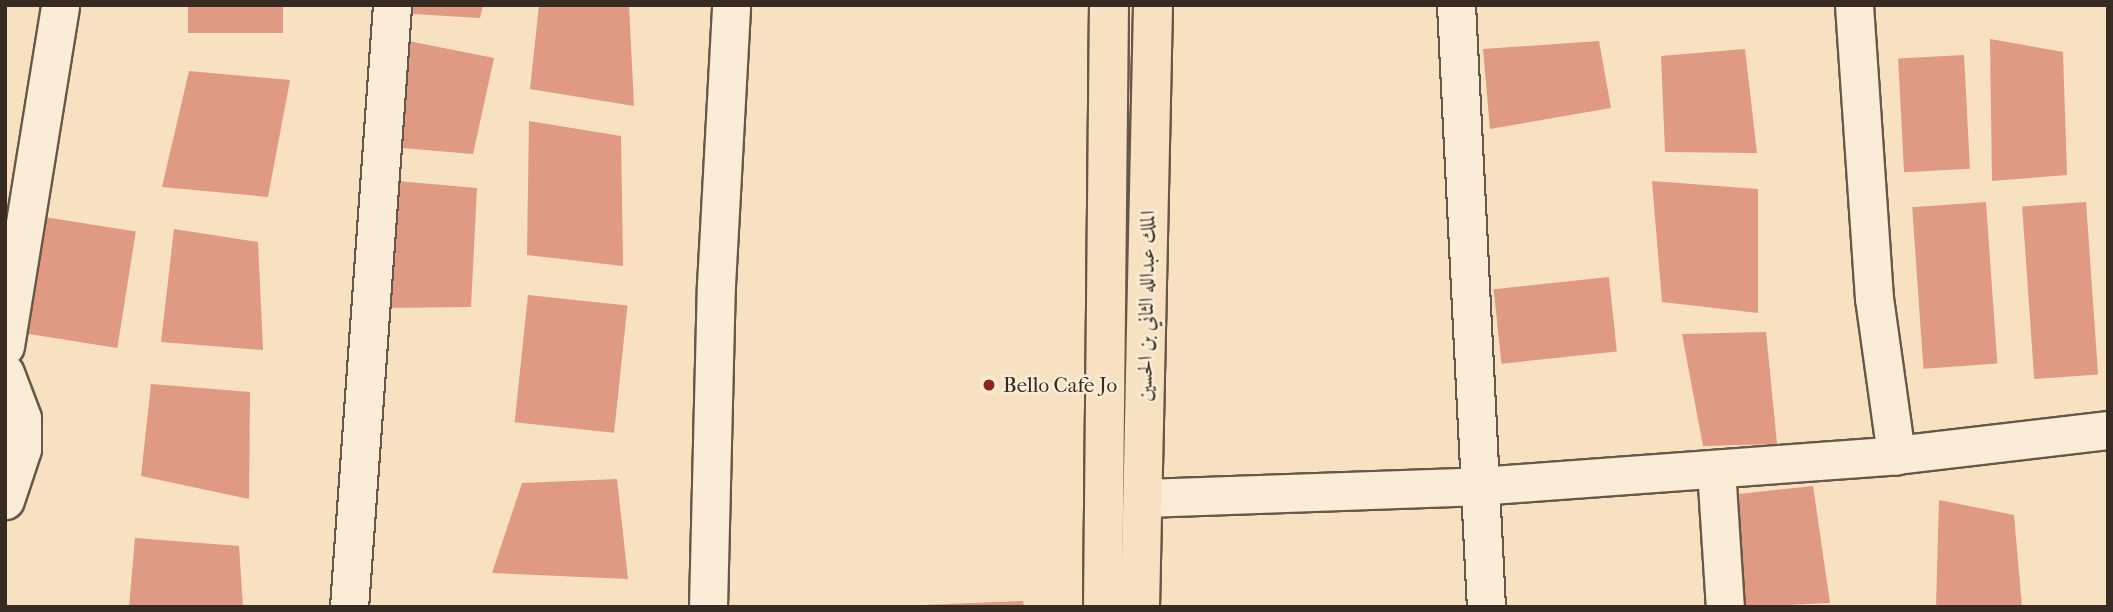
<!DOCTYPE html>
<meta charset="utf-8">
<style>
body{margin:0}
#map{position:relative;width:2113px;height:612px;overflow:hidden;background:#f7e1c0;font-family:"IM FELL French Canon",Amiri,serif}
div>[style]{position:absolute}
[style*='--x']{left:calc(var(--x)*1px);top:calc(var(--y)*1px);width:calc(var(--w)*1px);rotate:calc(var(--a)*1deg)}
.building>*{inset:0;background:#e09983;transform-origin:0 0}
.roads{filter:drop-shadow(2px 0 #685849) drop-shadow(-2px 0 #685849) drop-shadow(0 2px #685849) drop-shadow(0 -2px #685849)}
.minor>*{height:37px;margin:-18.5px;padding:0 18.5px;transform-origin:18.5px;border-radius:18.5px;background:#faecd6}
.major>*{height:38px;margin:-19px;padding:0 19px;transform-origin:19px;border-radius:19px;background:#f7e1c0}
.dots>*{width:19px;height:19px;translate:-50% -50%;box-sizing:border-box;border:4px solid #faecd6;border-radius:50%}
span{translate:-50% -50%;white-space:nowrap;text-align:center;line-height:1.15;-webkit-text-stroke:5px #faecd6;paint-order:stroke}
.street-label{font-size:21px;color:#382b21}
.poi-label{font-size:21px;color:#382b21}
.left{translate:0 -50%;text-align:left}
.frame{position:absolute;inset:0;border:7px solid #382b21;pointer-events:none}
</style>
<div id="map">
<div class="building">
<div style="left:188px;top:5px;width:95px;height:28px"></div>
<div style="clip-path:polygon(413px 5px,483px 5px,480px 18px,413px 14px)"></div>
<div style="clip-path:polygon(539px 5px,629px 5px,634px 106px,530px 89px)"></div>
<div style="clip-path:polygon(1990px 39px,2063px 52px,2067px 175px,1992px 181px)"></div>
<div style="clip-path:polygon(403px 40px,494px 58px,473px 154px,402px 148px)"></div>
<div style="clip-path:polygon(1599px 41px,1611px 108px,1490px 129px,1483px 49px)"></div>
<div style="clip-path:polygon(1745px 49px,1757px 153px,1665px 152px,1661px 56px)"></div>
<div style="left:1964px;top:55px;width:114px;height:66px;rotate:87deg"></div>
<div style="clip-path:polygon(189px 71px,290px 80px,268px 197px,162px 187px)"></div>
<div style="clip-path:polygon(529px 121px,621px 136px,623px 266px,527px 255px)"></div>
<div style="clip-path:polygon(397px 181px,477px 188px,471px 307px,377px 308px)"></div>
<div style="clip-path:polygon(1652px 181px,1758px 189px,1758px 313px,1662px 302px)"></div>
<div style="left:1986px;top:202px;width:162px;height:74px;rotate:86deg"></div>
<div style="left:2086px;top:202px;width:173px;height:64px;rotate:86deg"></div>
<div style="left:38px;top:216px;width:99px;height:118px;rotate:9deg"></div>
<div style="clip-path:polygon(174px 229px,258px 242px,263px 350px,161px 342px)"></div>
<div style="left:1609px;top:277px;width:75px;height:116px;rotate:84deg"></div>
<div style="left:528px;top:295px;width:100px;height:128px;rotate:6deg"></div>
<div style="clip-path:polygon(1766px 332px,1777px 444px,1703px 446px,1682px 334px)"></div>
<div style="clip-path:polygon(151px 384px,250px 392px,249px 499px,141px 476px)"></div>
<div style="clip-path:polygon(617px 479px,628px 579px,492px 573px,522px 483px)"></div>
<div style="clip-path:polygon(1813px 486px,1830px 603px,1743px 607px,1739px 494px)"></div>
<div style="clip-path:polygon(1939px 500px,2014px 515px,2022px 607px,1936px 607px)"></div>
<div style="clip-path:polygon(135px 538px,239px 546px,243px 607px,129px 607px)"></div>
<div style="clip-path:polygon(1023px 601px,1024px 607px,922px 607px,922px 605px)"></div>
</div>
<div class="roads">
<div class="minor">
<div style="--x:1456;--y:5;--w:603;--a:87.15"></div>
<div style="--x:1854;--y:5;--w:294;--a:86.1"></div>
<div style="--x:1874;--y:298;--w:159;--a:82"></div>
<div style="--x:5;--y:346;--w:345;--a:-80.8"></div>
<div style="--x:5;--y:373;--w:48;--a:69.3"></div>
<div style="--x:22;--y:418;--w:31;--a:90"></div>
<div style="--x:22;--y:449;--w:54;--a:108.4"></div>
<div style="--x:1716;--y:469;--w:138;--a:86.3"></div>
<div style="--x:1142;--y:498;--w:336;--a:-2"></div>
<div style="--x:1478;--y:486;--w:419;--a:-4.2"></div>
<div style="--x:1896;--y:455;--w:213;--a:-6.7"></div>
<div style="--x:349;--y:607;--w:604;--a:-85.91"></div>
<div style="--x:708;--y:607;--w:322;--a:-88.6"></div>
<div style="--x:716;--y:285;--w:280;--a:-86.9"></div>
</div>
<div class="major">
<div style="--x:1103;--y:607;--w:602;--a:-89.43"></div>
<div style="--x:1140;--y:607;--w:602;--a:-88.76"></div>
</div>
</div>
<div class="dots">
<div style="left:989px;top:385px;background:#8f2418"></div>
</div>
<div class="street-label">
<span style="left:1146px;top:306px;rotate:-89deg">الملك عبدالله الثاني بن الحسين</span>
</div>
<div class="poi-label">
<span class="left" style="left:1003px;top:385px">Bello Cafe Jo</span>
</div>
<div class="frame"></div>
</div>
